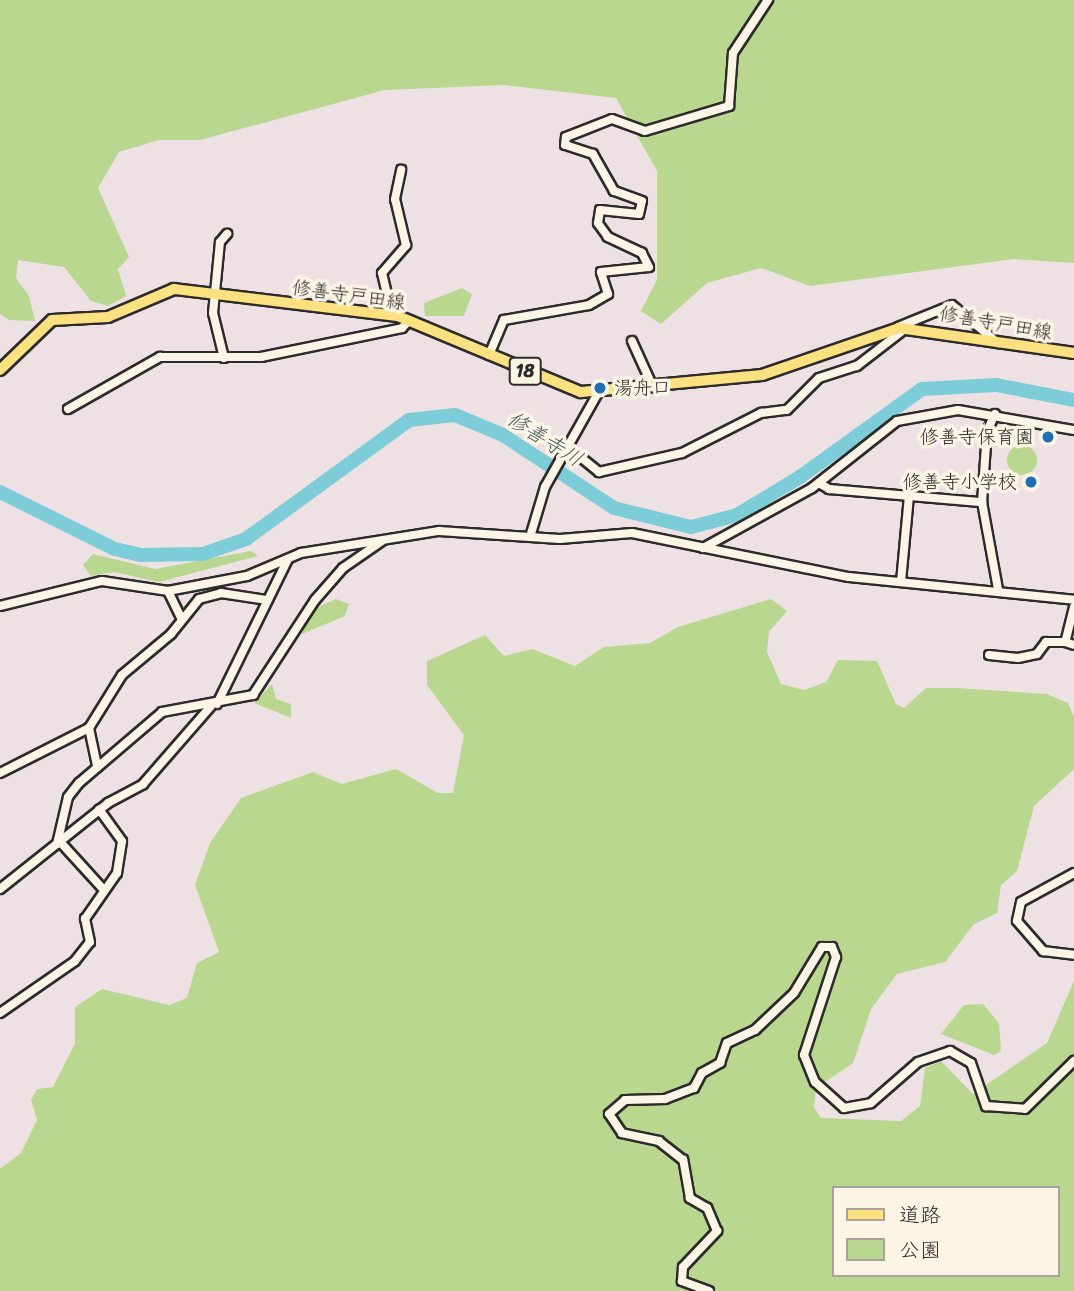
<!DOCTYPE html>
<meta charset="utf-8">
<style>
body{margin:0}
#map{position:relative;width:1074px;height:1291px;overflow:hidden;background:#eee1e3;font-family:Sriracha,"Klee One",sans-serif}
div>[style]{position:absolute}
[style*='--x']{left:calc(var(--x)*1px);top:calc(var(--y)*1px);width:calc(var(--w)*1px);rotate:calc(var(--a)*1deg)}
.green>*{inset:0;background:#b9d78f}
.round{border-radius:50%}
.river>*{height:14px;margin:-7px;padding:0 7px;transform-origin:7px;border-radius:7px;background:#7dcdd8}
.roads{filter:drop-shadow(2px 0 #2b2b2b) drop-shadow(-2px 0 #2b2b2b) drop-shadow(0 2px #2b2b2b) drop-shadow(0 -2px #2b2b2b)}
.minor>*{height:8px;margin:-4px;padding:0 4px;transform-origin:4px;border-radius:4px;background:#fcf5e5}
.major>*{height:10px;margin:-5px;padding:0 5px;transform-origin:5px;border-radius:5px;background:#fde080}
.dots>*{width:19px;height:19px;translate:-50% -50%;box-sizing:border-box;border:4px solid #fcf5e5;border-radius:50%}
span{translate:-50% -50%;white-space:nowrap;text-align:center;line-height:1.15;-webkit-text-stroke:7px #fcf5e5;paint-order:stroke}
.shield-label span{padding:2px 5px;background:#fcf5e5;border:2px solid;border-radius:5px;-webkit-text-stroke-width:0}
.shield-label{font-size:18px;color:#2b2b2b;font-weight:700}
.street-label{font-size:19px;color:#2b2b2b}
.poi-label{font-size:19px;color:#2b2b2b}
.left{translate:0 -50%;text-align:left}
.right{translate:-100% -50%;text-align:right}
.water-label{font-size:21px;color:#445c5f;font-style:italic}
.legend{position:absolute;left:832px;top:1186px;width:228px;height:91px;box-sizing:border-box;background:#fcf5e5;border:2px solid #a8a49b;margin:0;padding:9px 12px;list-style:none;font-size:21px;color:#2b2b2b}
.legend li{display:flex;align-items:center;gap:14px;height:35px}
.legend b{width:35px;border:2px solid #a8a49b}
</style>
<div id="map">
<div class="green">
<div style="clip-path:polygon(0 0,1074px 0,1074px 263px,1014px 259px,810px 286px,761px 268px,707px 283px,661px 324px,641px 311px,657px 280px,657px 171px,616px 98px,504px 85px,385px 90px,200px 140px,159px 140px,119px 152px,98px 188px,129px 257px,118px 269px,126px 296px,108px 306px,91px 301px,64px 267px,18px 260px,16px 278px,29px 296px,35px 321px,9px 320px,0 314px)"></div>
<div style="clip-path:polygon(462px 288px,472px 294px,464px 316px,425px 316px,424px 303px)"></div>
<div class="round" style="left:1007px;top:445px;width:30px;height:30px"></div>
<div style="clip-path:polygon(251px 551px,258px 556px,159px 582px,114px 572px,91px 576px,83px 565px,93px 554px,155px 569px)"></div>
<div style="clip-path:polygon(336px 599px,349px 604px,345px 616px,302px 634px,311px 610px)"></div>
<div style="clip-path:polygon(evenodd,771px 599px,787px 611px,769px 632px,767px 652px,781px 684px,804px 690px,826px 682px,838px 660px,877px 661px,896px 704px,904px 708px,926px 688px,957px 688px,1047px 694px,1068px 703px,1074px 717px,1074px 769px,1034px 806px,1017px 871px,1001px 885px,997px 913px,974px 924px,945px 962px,897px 974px,871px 1009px,853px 1063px,816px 1088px,814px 1107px,821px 1118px,901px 1121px,920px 1106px,925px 1068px,941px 1061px,973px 1094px,1047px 1043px,1074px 981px,1074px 1291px,0 1291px,0 1169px,21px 1153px,37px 1120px,31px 1100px,37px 1089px,53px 1087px,75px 1044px,75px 1007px,102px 989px,169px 1005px,187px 998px,197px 963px,219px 952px,195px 885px,210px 843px,241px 798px,313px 772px,342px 784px,396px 769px,438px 793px,453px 793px,464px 735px,427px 685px,427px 661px,485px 635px,504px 656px,532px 649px,575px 666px,604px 647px,650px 643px,678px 627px,771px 599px,834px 1188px,1058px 1188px,1058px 1275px,834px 1275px,834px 1188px)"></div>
<div style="clip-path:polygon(272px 684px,276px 699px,291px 704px,291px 718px,254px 703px)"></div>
<div style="clip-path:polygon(983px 1004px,999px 1023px,1001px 1051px,994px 1055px,941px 1034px,964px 1005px)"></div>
</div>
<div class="river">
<div style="--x:0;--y:492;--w:128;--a:26.4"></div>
<div style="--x:115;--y:549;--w:26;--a:13"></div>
<div style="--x:140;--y:555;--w:63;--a:-0.9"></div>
<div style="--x:203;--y:554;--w:46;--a:-19.2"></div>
<div style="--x:246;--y:539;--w:202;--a:-36.1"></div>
<div style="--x:409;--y:420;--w:46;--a:-6.2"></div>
<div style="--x:455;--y:415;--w:52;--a:22.6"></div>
<div style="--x:503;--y:435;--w:133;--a:33.3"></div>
<div style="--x:614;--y:508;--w:79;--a:13.9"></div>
<div style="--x:691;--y:527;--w:48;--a:-14.6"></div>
<div style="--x:737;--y:515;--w:74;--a:-31.1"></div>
<div style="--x:800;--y:477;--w:150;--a:-35.8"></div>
<div style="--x:922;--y:389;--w:74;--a:-3.1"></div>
<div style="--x:996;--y:385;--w:79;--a:10.9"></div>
</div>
<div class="roads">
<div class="minor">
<div style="--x:392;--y:315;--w:43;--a:-103.4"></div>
<div style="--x:382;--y:273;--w:37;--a:-49"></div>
<div style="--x:406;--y:245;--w:47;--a:-103.4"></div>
<div style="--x:395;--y:199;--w:30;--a:-78"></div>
<div style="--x:898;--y:327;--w:58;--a:-22.2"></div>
<div style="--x:952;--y:305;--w:60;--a:39.6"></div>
<div style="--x:632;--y:341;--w:51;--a:65.5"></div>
<div style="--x:489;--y:355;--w:38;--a:-67"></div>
<div style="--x:504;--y:320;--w:86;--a:-10"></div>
<div style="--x:589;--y:305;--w:22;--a:-30"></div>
<div style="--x:608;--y:294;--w:23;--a:-108"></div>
<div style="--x:601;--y:272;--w:48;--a:-5.9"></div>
<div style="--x:649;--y:267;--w:16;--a:-117"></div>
<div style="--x:642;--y:253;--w:38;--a:-155"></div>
<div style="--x:608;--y:237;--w:17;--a:-126"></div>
<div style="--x:598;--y:223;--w:13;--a:-81"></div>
<div style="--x:600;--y:210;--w:39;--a:6"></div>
<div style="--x:639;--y:214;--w:13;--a:-77"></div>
<div style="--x:642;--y:201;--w:30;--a:-160"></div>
<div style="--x:614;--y:191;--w:43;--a:-119.6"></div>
<div style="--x:593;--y:154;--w:29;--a:-162"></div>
<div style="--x:565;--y:145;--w:8;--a:-83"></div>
<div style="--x:566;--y:137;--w:49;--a:-21.4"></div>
<div style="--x:612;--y:119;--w:35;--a:20"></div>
<div style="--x:645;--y:131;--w:88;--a:-16.6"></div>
<div style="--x:729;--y:106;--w:53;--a:-85.7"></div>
<div style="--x:733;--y:53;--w:64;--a:-56.6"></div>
<div style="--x:224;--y:358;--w:46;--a:-103.7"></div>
<div style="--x:213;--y:313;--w:71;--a:-84.4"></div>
<div style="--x:220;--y:242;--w:11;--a:-49"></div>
<div style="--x:68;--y:409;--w:106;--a:-29.5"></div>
<div style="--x:160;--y:357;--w:101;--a:0"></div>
<div style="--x:261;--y:357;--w:144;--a:-11.6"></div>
<div style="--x:402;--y:328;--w:11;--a:-45"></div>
<div style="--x:995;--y:414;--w:19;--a:115"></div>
<div style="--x:987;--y:431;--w:71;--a:94"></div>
<div style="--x:982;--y:502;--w:88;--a:79.6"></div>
<div style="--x:568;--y:447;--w:40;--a:39"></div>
<div style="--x:599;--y:472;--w:85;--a:-12.9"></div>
<div style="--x:682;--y:453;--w:89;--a:-26.9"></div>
<div style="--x:761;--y:413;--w:26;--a:-7"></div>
<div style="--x:787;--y:410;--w:45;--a:-45"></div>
<div style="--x:819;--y:378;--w:40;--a:-18"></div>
<div style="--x:857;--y:366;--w:62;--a:-37.8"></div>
<div style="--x:819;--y:483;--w:12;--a:31"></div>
<div style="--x:829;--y:489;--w:154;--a:4.9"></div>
<div style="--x:530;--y:537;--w:52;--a:-73.3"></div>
<div style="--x:545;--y:487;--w:108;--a:-60.6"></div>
<div style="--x:703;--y:548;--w:124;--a:-28.8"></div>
<div style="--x:812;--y:488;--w:108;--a:-38.2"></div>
<div style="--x:897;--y:421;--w:62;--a:-10.2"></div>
<div style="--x:958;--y:410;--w:118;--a:9.8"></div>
<div style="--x:901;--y:582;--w:86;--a:-84.7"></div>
<div style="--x:168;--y:591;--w:32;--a:64"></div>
<div style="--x:0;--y:606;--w:105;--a:-13.8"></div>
<div style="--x:102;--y:581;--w:67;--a:8.6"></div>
<div style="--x:168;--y:591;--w:80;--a:-10.8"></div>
<div style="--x:247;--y:576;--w:59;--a:-23.1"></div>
<div style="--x:301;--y:553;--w:140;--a:-9.1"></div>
<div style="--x:439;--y:531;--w:121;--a:3.8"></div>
<div style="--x:560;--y:539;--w:72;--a:-4.8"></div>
<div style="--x:632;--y:533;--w:221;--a:11.5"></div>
<div style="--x:849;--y:577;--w:226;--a:5.8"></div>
<div style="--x:1074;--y:607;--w:36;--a:104"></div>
<div style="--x:1065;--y:642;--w:9;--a:18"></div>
<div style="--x:989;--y:655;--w:29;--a:6"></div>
<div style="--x:1018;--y:658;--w:19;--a:-12"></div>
<div style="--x:1037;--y:654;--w:15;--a:-53"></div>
<div style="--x:1046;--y:642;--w:19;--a:0"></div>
<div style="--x:217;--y:704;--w:161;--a:-63.9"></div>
<div style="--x:89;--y:728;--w:40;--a:78"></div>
<div style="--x:0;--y:773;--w:100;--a:-26.8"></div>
<div style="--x:89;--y:728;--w:62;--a:-58.1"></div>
<div style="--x:122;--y:675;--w:64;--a:-39.9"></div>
<div style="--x:171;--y:634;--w:45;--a:-51.3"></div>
<div style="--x:199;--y:599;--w:23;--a:-15"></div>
<div style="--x:221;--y:593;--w:47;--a:8.7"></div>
<div style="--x:57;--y:844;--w:48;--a:-76.8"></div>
<div style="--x:68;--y:797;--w:18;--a:-52"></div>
<div style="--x:79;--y:783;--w:109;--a:-40.5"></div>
<div style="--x:162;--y:712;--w:93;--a:-10.6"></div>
<div style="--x:253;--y:695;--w:113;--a:-56.9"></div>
<div style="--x:315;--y:600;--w:43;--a:-48.8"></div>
<div style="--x:343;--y:568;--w:47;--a:-34.7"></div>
<div style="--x:63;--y:845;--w:59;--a:47.7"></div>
<div style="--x:1074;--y:873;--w:60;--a:151.3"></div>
<div style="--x:1021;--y:902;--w:19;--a:102"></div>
<div style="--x:1017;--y:921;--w:40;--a:49"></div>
<div style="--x:1043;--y:951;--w:31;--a:7"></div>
<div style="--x:0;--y:889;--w:138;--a:-38.5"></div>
<div style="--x:108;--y:803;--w:40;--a:-28"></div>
<div style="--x:143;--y:784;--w:103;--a:-48.9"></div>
<div style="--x:0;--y:1013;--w:91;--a:-34.7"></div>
<div style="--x:75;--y:961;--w:24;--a:-52"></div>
<div style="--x:90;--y:942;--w:24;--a:-102"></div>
<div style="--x:85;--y:919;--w:56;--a:-55.2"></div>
<div style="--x:117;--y:873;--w:32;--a:-81"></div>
<div style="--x:122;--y:841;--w:39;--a:-126"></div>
<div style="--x:709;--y:1291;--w:29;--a:-160"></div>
<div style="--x:682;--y:1281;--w:14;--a:-86"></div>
<div style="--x:683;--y:1267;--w:50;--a:-46.6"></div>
<div style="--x:717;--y:1231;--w:25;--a:-113"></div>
<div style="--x:707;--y:1208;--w:20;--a:-150"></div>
<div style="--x:690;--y:1198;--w:39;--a:-100"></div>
<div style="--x:683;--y:1160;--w:31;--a:-142"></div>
<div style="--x:659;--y:1141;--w:38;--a:-168"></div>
<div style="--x:622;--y:1133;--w:23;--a:-124"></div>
<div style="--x:609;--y:1114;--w:21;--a:-41"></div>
<div style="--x:625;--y:1100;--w:40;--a:-1.4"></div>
<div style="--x:665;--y:1099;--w:31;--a:-21"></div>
<div style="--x:694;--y:1088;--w:17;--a:-62"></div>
<div style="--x:702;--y:1073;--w:21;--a:-29"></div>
<div style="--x:720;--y:1063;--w:21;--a:-71"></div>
<div style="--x:727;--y:1043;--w:31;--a:-25"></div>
<div style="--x:755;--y:1030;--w:54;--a:-43.5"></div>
<div style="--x:794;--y:993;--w:54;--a:-58.7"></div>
<div style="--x:822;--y:947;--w:10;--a:0"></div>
<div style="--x:832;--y:947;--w:11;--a:68"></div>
<div style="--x:836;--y:957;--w:103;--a:108.1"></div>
<div style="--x:804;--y:1055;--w:29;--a:68"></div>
<div style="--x:815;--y:1082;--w:39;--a:42"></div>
<div style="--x:844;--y:1108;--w:27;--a:-10"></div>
<div style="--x:871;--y:1103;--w:62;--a:-41.1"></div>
<div style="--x:918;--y:1062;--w:34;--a:-19"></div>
<div style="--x:950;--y:1051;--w:24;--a:30"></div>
<div style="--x:971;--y:1063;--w:46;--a:70.8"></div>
<div style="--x:986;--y:1106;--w:39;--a:4"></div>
<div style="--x:1025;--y:1109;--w:69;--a:-44.4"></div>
</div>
<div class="major">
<div style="--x:0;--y:370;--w:72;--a:-43.9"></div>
<div style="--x:52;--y:320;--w:56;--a:-3.1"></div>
<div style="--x:108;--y:317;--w:72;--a:-23"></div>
<div style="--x:174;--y:289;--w:226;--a:6.9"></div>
<div style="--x:398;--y:316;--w:198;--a:22.6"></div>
<div style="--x:581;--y:392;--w:182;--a:-5.4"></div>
<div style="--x:762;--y:375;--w:145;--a:-18.9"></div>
<div style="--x:899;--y:328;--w:177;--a:8.1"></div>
</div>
</div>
<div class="dots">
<div style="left:600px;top:388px;background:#1f6fb2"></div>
<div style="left:1048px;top:437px;background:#1f6fb2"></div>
<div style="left:1031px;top:482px;background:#1f6fb2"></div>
</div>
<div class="shield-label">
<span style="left:525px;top:371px">18</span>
</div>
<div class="street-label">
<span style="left:349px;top:295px;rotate:8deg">修善寺戸田線</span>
<span style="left:996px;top:323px;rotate:10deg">修善寺戸田線</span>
</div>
<div class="poi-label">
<span class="left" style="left:614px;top:388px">湯舟口</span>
<span class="right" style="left:1034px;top:437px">修善寺保育園</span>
<span class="right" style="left:1017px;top:482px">修善寺小学校</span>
</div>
<div class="water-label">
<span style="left:545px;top:439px;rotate:32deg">修善寺川</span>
</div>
<ul class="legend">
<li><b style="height:9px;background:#fde080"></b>道路</li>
<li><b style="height:19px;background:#b9d78f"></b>公園</li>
</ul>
</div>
